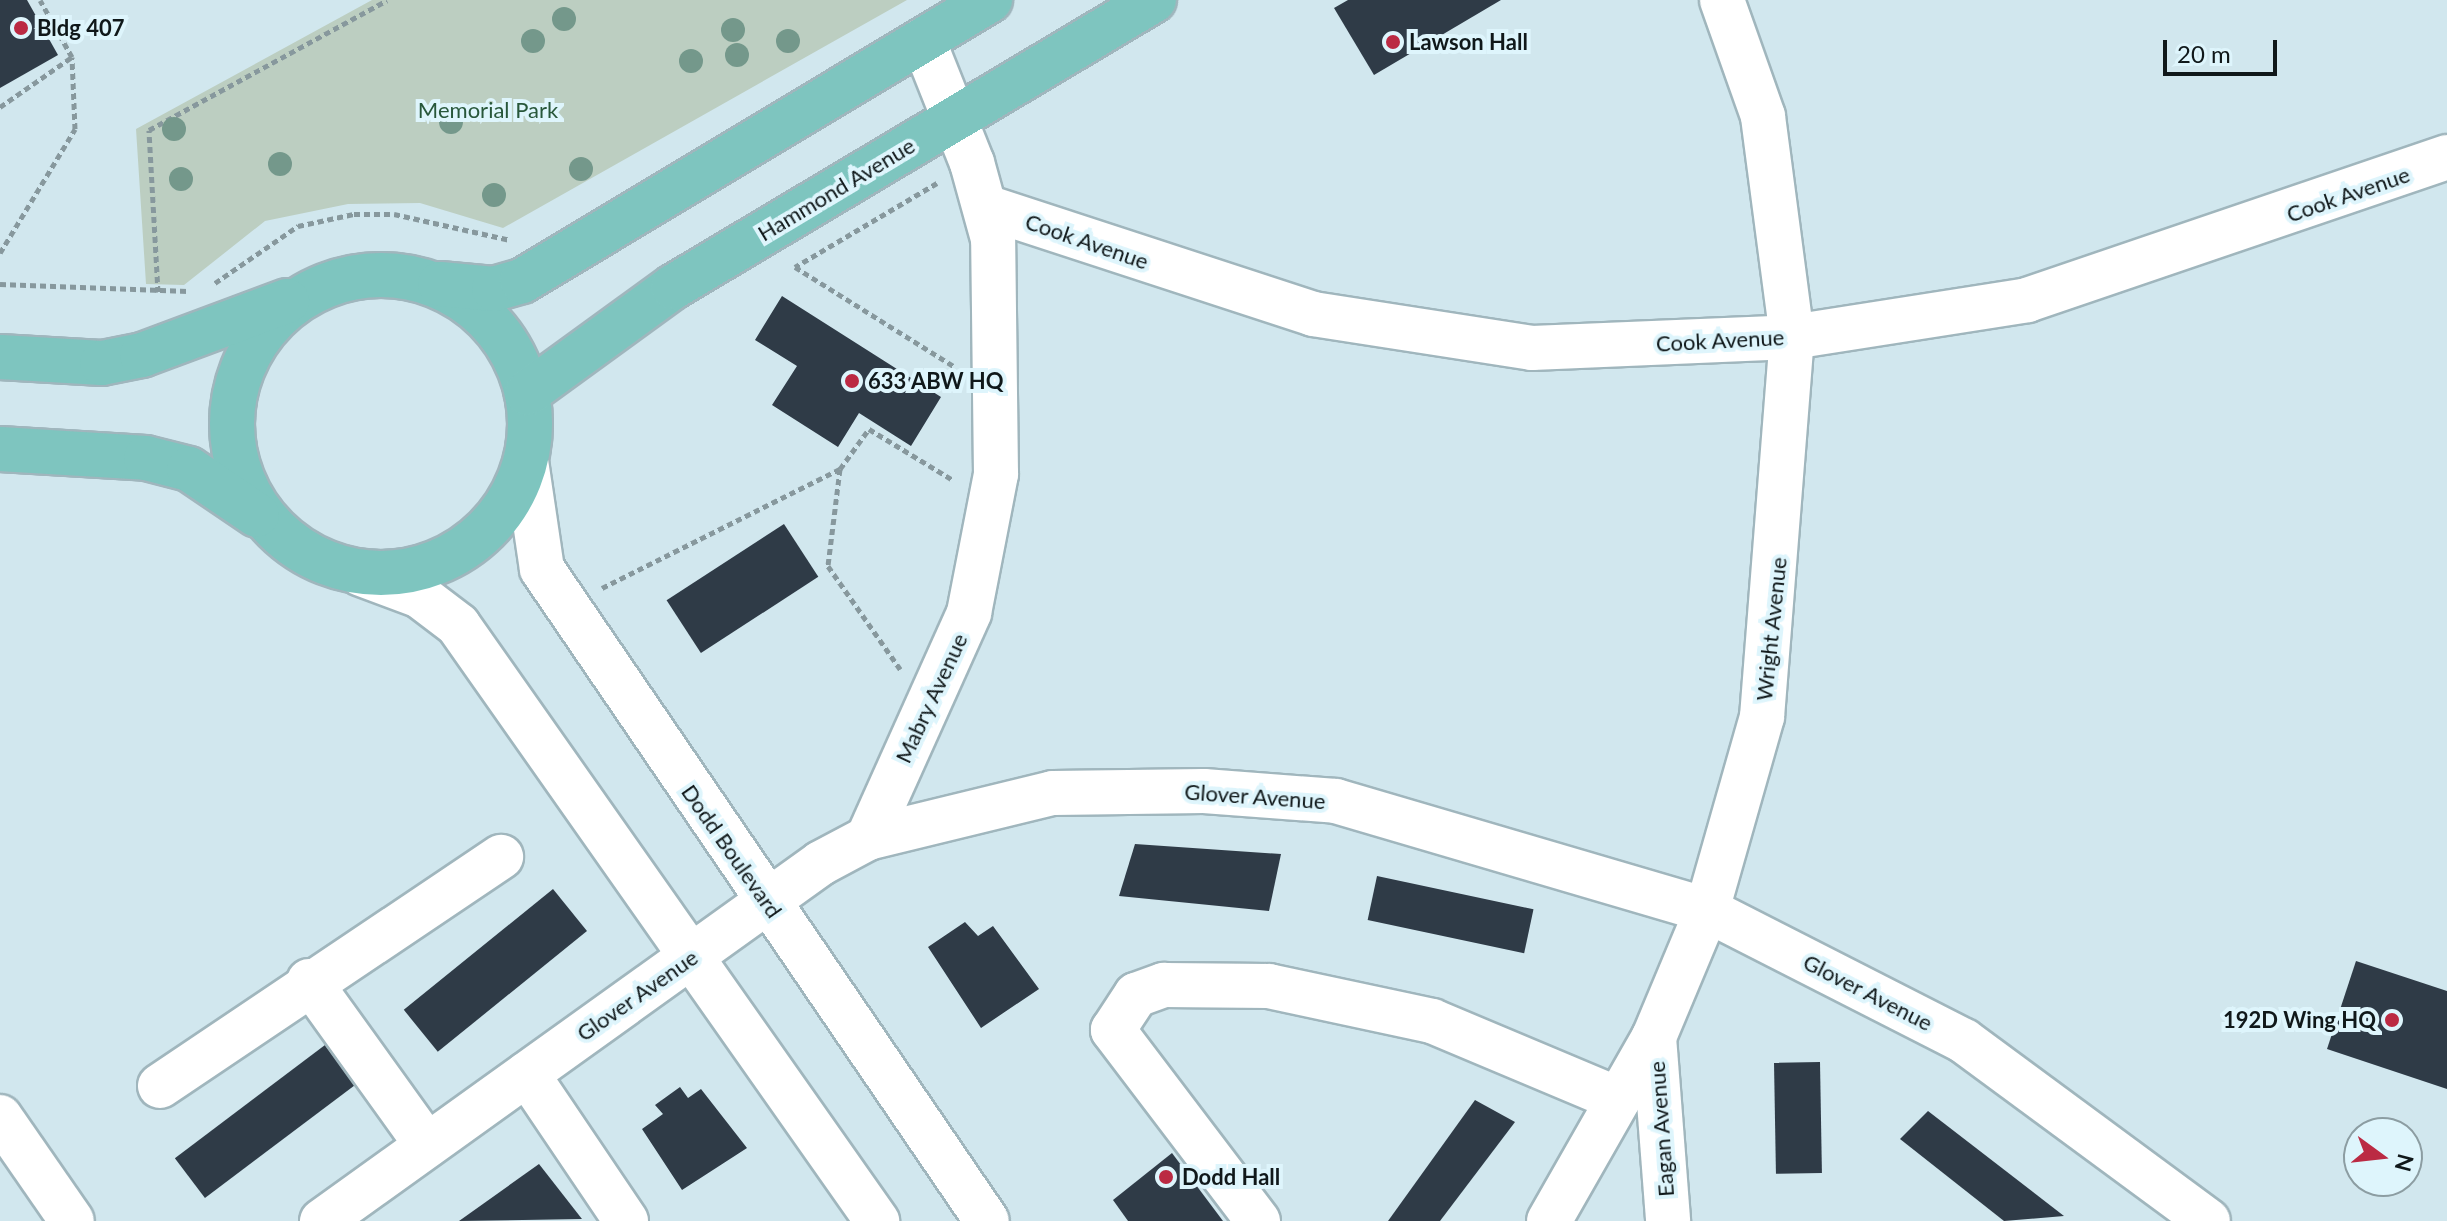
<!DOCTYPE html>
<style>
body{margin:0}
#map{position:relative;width:2447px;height:1221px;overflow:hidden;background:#d1e7ee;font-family:Lato,sans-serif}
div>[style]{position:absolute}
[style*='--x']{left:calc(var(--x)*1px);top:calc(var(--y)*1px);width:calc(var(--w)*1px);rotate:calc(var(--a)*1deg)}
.green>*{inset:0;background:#bccec1}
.building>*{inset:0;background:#2f3b47;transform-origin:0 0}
.path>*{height:5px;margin-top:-2.5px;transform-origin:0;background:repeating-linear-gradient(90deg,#87989d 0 6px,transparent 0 10px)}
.roads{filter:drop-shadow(2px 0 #a0b6bd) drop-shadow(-2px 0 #a0b6bd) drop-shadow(0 2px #a0b6bd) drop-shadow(0 -2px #a0b6bd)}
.minor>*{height:44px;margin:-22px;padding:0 22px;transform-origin:22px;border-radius:22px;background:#fff}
.major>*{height:44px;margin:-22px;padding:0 22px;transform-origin:22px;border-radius:22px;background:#7ec5bf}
.major>.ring{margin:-22px;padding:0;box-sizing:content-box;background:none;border:44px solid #7ec5bf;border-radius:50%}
.trees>*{width:24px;height:24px;margin:-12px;border-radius:50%;background:#74988b}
.dots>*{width:22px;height:22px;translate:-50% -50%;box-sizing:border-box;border:4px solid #def5fc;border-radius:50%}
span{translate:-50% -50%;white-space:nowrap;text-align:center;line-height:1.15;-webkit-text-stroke:8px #def5fc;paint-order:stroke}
.poi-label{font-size:22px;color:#10181a;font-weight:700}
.left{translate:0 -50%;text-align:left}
.right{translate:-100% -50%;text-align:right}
.park-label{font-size:22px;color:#28573a}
.street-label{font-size:22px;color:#10181a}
.north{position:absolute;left:2343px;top:1117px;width:80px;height:80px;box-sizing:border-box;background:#def5fc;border:2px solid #8c9da2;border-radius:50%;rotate:105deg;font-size:22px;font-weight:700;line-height:32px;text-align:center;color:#10181a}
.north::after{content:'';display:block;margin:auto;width:28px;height:36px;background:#bb2a43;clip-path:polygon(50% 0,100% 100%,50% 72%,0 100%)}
.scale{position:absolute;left:2163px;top:40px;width:114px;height:36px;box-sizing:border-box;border:4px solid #10181a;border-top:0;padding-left:10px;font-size:24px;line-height:28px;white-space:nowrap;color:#10181a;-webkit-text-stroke:6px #def5fc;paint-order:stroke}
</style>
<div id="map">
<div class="green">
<div style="clip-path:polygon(372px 0,907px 0,503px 228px,420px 203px,348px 204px,265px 221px,184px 285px,146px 284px,136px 129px)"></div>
</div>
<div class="building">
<div style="clip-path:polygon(0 0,27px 0,58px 55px,0 88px)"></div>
<div style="clip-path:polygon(1348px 0,1501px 0,1374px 75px,1334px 8px)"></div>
<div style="clip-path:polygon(782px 296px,941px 397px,911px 446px,859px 413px,838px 447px,772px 405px,797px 366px,755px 340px)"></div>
<div style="left:784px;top:524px;width:63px;height:140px;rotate:57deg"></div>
<div style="clip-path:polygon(1135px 844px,1281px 854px,1269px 911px,1119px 896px)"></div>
<div style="left:1377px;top:876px;width:160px;height:45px;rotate:12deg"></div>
<div style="left:553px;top:889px;width:54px;height:192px;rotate:51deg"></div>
<div style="clip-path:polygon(965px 922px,978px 936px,993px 926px,1039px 989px,981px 1028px,928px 947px)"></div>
<div style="clip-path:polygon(2356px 961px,2447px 991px,2447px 1089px,2327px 1049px)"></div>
<div style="left:325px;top:1045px;width:50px;height:188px;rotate:53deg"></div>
<div style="left:1820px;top:1062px;width:111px;height:46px;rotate:89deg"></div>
<div style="clip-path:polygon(680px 1087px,688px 1098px,701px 1089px,747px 1148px,682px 1190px,642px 1129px,663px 1114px,655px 1105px)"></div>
<div style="clip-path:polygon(1475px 1100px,1515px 1122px,1440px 1221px,1388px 1221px)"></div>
<div style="clip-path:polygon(1928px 1111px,2064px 1216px,2004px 1221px,1900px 1139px)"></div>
<div style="clip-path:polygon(1172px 1153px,1223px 1221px,1128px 1221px,1113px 1200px)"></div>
<div style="clip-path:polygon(539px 1164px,582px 1219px,459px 1221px)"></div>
</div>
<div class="path">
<div style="--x:0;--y:107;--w:88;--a:-34.8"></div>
<div style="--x:937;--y:183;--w:165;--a:149.4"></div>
<div style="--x:795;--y:267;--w:189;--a:32"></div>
<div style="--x:0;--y:253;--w:145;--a:-58.8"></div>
<div style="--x:75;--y:129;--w:72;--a:-92.4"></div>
<div style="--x:72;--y:57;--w:65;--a:-119.3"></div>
<div style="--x:215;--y:283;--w:101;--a:-34.5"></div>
<div style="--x:298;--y:226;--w:57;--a:-12.1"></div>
<div style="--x:354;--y:214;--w:40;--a:0"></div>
<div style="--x:394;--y:214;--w:119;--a:12.6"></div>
<div style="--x:0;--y:284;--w:188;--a:2.1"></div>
<div style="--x:158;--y:292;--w:162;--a:-93.2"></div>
<div style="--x:149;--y:130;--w:271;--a:-28.6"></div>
<div style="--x:840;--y:469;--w:49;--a:-54.1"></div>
<div style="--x:869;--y:429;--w:98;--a:31.3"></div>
<div style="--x:602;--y:588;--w:266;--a:-26.6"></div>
<div style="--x:840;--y:469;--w:98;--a:97.1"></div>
<div style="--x:828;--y:566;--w:126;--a:55"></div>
</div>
<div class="roads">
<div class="minor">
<div style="--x:986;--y:207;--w:344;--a:18.1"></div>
<div style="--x:1313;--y:314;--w:222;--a:8.8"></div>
<div style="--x:1532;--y:348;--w:260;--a:-2.4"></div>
<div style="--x:1792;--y:337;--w:238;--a:-8.9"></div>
<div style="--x:2027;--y:300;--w:444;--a:-18.8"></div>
<div style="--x:526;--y:461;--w:109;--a:81.6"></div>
<div style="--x:542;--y:569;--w:789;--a:55.69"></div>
<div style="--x:361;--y:574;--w:63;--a:20.4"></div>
<div style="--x:420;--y:596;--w:48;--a:37.3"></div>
<div style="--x:458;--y:625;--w:729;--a:54.89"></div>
<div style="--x:868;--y:838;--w:247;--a:-65.8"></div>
<div style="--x:969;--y:613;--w:142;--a:-79"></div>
<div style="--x:996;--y:474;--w:235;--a:-90.7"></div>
<div style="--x:993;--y:239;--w:79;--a:-105.4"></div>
<div style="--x:972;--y:163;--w:132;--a:-111.7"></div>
<div style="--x:309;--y:981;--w:202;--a:54.3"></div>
<div style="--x:1654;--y:1037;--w:185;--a:85.6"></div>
<div style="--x:527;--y:1074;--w:177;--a:56"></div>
<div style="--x:160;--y:1086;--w:411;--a:-33.9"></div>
<div style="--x:0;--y:1117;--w:126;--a:55.3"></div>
<div style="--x:322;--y:1221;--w:614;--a:-35.66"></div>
<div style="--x:821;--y:863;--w:53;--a:-28"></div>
<div style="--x:868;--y:838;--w:190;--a:-13.7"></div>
<div style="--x:1053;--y:793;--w:151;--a:-0.8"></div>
<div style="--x:1204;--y:791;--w:132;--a:4.3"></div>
<div style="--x:1336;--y:801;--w:387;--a:16.4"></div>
<div style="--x:1707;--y:910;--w:288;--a:27"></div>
<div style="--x:1964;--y:1041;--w:303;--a:36.4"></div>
<div style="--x:1258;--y:1221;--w:240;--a:-127.2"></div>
<div style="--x:1113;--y:1030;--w:42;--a:-56.7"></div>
<div style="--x:1136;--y:995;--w:30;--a:-20"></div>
<div style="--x:1164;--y:985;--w:105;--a:0.5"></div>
<div style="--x:1269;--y:986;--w:167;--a:12.1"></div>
<div style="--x:1432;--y:1021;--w:202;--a:22.8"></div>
<div style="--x:1549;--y:1221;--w:212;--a:-60.3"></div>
<div style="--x:1654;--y:1037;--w:138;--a:-67.3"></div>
<div style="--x:1707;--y:910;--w:201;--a:-74.1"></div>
<div style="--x:1762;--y:717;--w:381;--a:-85.5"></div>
<div style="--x:1792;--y:337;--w:223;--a:-97.5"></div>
<div style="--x:1763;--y:116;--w:123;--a:-109.5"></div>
</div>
<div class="major">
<div class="ring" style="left:232px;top:275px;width:254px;height:254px"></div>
<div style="--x:440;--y:284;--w:54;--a:5.3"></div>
<div style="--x:494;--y:289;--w:29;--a:-16"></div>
<div style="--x:522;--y:281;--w:546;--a:-30.98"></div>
<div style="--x:0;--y:357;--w:102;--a:3.4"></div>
<div style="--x:102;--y:363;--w:41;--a:-11.3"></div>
<div style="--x:142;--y:355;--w:155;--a:-20.4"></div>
<div style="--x:527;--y:393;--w:180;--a:-36"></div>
<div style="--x:673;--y:287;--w:560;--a:-30.82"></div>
<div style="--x:0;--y:449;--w:146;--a:3.5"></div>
<div style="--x:146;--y:458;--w:44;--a:14.3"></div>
<div style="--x:189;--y:469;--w:82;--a:34.1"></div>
</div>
</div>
<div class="trees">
<div style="left:564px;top:19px"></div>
<div style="left:733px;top:30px"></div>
<div style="left:533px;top:41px"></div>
<div style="left:788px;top:41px"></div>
<div style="left:737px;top:55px"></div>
<div style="left:691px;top:61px"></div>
<div style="left:451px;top:122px"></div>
<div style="left:174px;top:129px"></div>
<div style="left:280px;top:164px"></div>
<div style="left:581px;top:169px"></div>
<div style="left:181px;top:179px"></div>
<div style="left:494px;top:195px"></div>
</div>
<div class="dots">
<div style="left:21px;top:28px;background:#bb2a43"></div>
<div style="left:1393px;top:42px;background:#bb2a43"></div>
<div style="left:852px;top:381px;background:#bb2a43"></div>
<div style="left:2392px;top:1020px;background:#bb2a43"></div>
<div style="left:1166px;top:1177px;background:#bb2a43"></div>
</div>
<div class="poi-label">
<span class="left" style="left:37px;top:28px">Bldg 407</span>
<span class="left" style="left:1409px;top:42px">Lawson Hall</span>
<span class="left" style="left:868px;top:381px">633 ABW HQ</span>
<span class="right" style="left:2376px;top:1020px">192D Wing HQ</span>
<span class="left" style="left:1182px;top:1177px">Dodd Hall</span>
</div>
<div class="park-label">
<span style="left:488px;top:110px">Memorial Park</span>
</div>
<div class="street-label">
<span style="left:836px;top:189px;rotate:-31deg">Hammond Avenue</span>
<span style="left:2348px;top:194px;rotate:-19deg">Cook Avenue</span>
<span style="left:1087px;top:241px;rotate:19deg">Cook Avenue</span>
<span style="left:1720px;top:340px;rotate:-3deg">Cook Avenue</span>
<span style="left:1771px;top:629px;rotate:-84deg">Wright Avenue</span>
<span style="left:931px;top:698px;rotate:-65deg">Mabry Avenue</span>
<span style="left:1255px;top:796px;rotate:4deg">Glover Avenue</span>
<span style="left:732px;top:851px;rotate:55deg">Dodd Boulevard</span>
<span style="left:1868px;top:992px;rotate:27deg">Glover Avenue</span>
<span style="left:637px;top:995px;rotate:-35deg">Glover Avenue</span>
<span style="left:1661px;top:1129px;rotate:-94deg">Eagan Avenue</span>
</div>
<div class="north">N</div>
<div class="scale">20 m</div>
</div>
